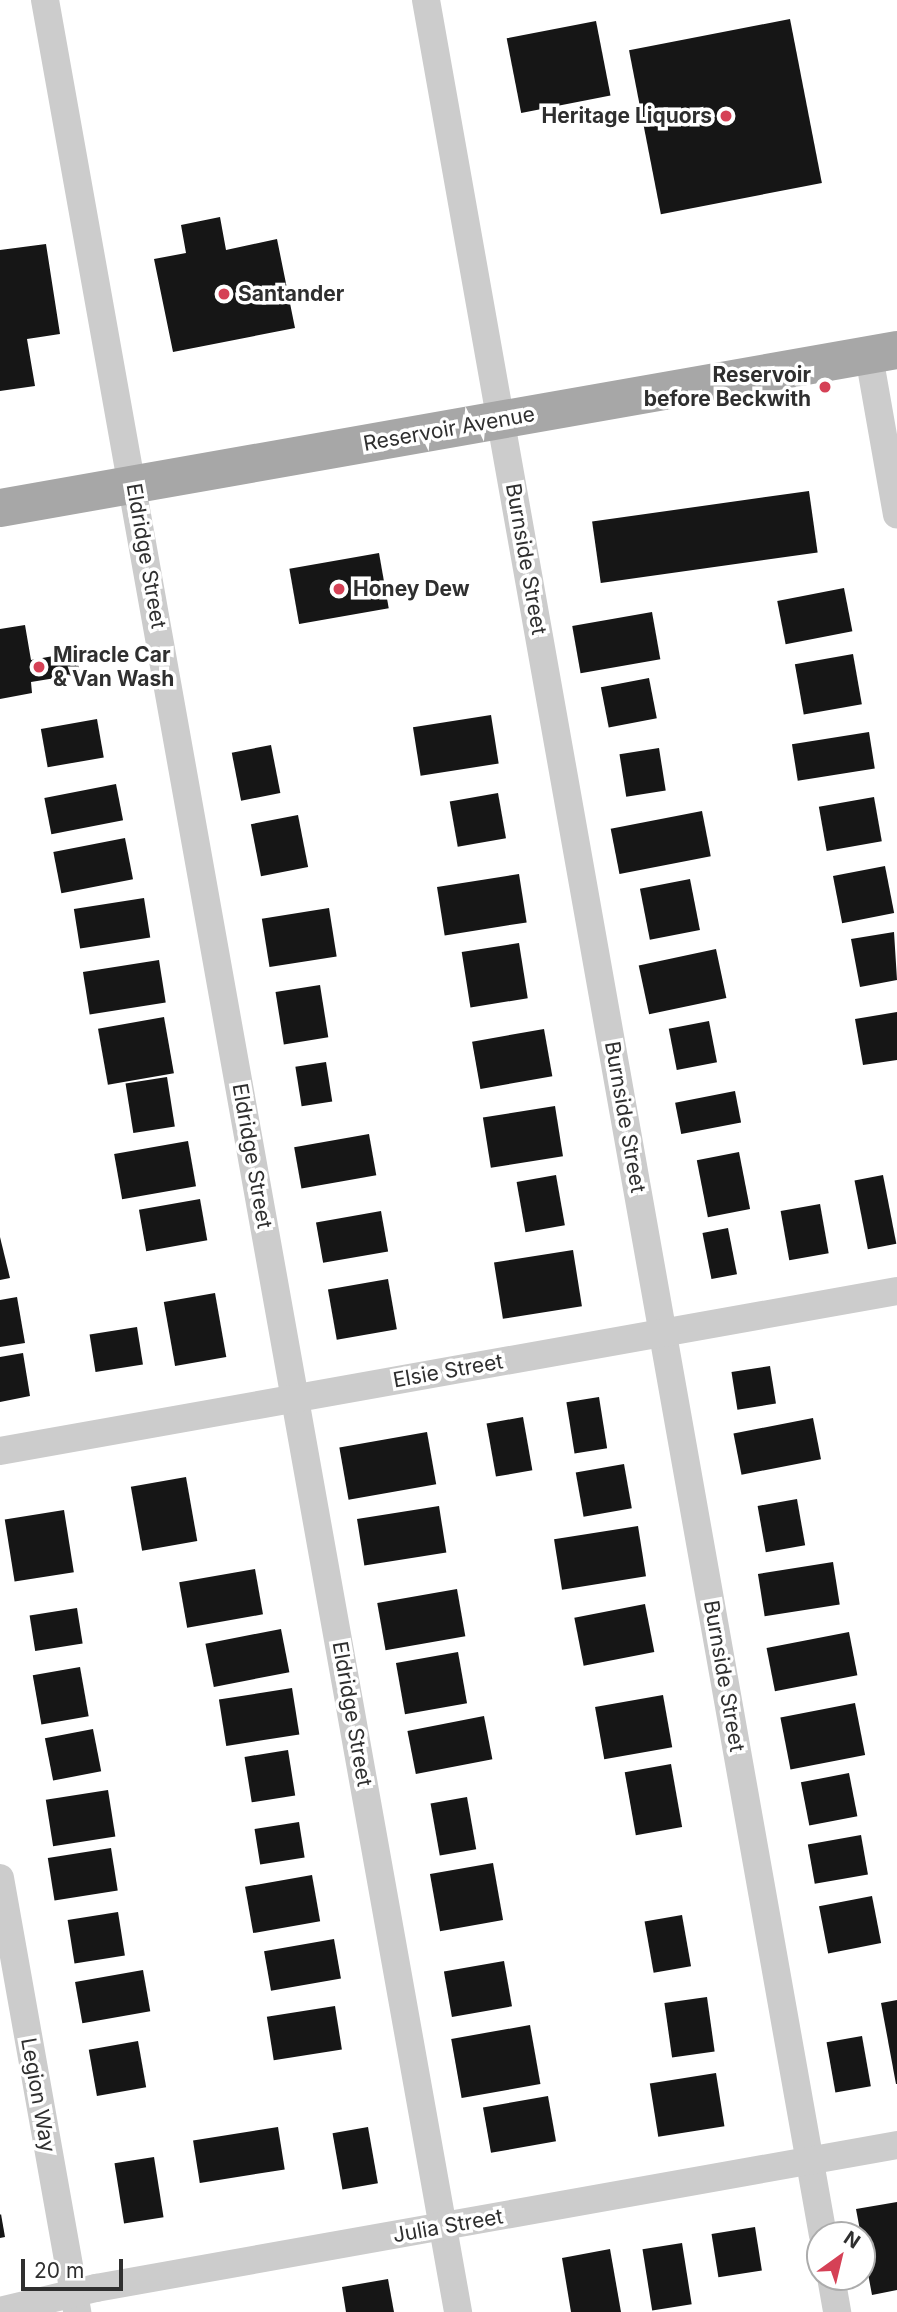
<!DOCTYPE html>
<style>
body{margin:0}
#map{position:relative;width:897px;height:2312px;overflow:hidden;background:#fff;font-family:Inter,sans-serif}
div>[style]{position:absolute}
[style*='--x']{left:calc(var(--x)*1px);top:calc(var(--y)*1px);width:calc(var(--w)*1px);rotate:calc(var(--a)*1deg)}
.building>*{inset:0;background:#161616;transform-origin:0 0}
.street>*{height:28px;margin:-14px;padding:0 14px;transform-origin:14px;border-radius:14px;background:#ccc}
.primary>*{height:38px;margin:-19px;padding:0 19px;transform-origin:19px;border-radius:19px;background:#a7a7a7}
.dots>*{width:19px;height:19px;translate:-50% -50%;box-sizing:border-box;border:4px solid #fff;border-radius:50%}
span{translate:-50% -50%;white-space:nowrap;text-align:center;line-height:1.15;-webkit-text-stroke:7px #fff;paint-order:stroke}
.poi-label{font-size:21px;color:#2f2f2f;font-weight:700}
.right{translate:-100% -50%;text-align:right}
.left{translate:0 -50%;text-align:left}
.street-label{font-size:21px;color:#2f2f2f}
.north{position:absolute;left:806px;top:2221px;width:70px;height:70px;box-sizing:border-box;background:#fff;border:2px solid #acacac;border-radius:50%;rotate:34deg;font-size:19px;font-weight:700;line-height:28px;text-align:center;color:#2f2f2f}
.north::after{content:'';display:block;margin:auto;width:24px;height:32px;background:#d54156;clip-path:polygon(50% 0,100% 100%,50% 72%,0 100%)}
.scale{position:absolute;left:21px;top:2259px;width:102px;height:32px;box-sizing:border-box;border:4px solid #2f2f2f;border-top:0;padding-left:9px;font-size:21px;line-height:24px;white-space:nowrap;color:#2f2f2f;-webkit-text-stroke:5px #fff;paint-order:stroke}
</style>
<div id="map">
<div class="building">
<div style="left:790px;top:19px;width:167px;height:164px;rotate:79deg"></div>
<div style="left:596px;top:21px;width:76px;height:91px;rotate:79deg"></div>
<div style="clip-path:polygon(220px 217px,226px 250px,277px 239px,295px 328px,173px 352px,154px 259px,186px 253px,181px 225px)"></div>
<div style="clip-path:polygon(46px 244px,60px 334px,27px 339px,35px 386px,0 391px,0 250px)"></div>
<div style="left:809px;top:491px;width:62px;height:219px;rotate:82deg"></div>
<div style="left:379px;top:553px;width:56px;height:91px;rotate:80deg"></div>
<div style="left:844px;top:588px;width:44px;height:68px;rotate:79deg"></div>
<div style="left:652px;top:612px;width:48px;height:81px;rotate:80deg"></div>
<div style="clip-path:polygon(25px 625px,31px 660px,76px 652px,80px 674px,31px 682px,32px 693px,0 699px,0 629px)"></div>
<div style="left:853px;top:654px;width:51px;height:59px;rotate:80deg"></div>
<div style="left:649px;top:678px;width:41px;height:49px;rotate:79deg"></div>
<div style="left:491px;top:715px;width:49px;height:79px;rotate:81deg"></div>
<div style="left:97px;top:719px;width:39px;height:57px;rotate:80deg"></div>
<div style="left:869px;top:732px;width:37px;height:78px;rotate:81deg"></div>
<div style="left:271px;top:745px;width:49px;height:40px;rotate:79deg"></div>
<div style="left:659px;top:748px;width:43px;height:40px;rotate:81deg"></div>
<div style="left:116px;top:784px;width:37px;height:73px;rotate:79deg"></div>
<div style="left:498px;top:793px;width:46px;height:49px;rotate:80deg"></div>
<div style="left:874px;top:797px;width:45px;height:56px;rotate:80deg"></div>
<div style="left:702px;top:811px;width:46px;height:93px;rotate:79deg"></div>
<div style="left:298px;top:815px;width:53px;height:48px;rotate:79deg"></div>
<div style="left:125px;top:838px;width:42px;height:73px;rotate:79deg"></div>
<div style="left:885px;top:866px;width:48px;height:53px;rotate:79deg"></div>
<div style="left:519px;top:874px;width:49px;height:83px;rotate:81deg"></div>
<div style="left:690px;top:879px;width:52px;height:51px;rotate:79deg"></div>
<div style="left:144px;top:898px;width:40px;height:71px;rotate:81deg"></div>
<div style="left:329px;top:908px;width:49px;height:68px;rotate:81deg"></div>
<div style="clip-path:polygon(894px 932px,897px 980px,860px 987px,851px 939px)"></div>
<div style="left:519px;top:943px;width:56px;height:58px;rotate:81deg"></div>
<div style="left:716px;top:949px;width:50px;height:79px;rotate:78deg"></div>
<div style="left:159px;top:960px;width:43px;height:77px;rotate:81deg"></div>
<div style="left:320px;top:985px;width:53px;height:45px;rotate:81deg"></div>
<div style="clip-path:polygon(897px 1012px,897px 1060px,863px 1065px,855px 1019px)"></div>
<div style="left:164px;top:1017px;width:57px;height:67px;rotate:80deg"></div>
<div style="left:709px;top:1021px;width:42px;height:41px;rotate:79deg"></div>
<div style="left:544px;top:1029px;width:48px;height:73px;rotate:80deg"></div>
<div style="left:326px;top:1062px;width:40px;height:31px;rotate:81deg"></div>
<div style="left:167px;top:1077px;width:50px;height:42px;rotate:81deg"></div>
<div style="left:735px;top:1091px;width:32px;height:61px;rotate:79deg"></div>
<div style="left:555px;top:1106px;width:51px;height:73px;rotate:81deg"></div>
<div style="left:369px;top:1134px;width:42px;height:76px;rotate:80deg"></div>
<div style="left:188px;top:1141px;width:46px;height:75px;rotate:80deg"></div>
<div style="left:739px;top:1152px;width:58px;height:43px;rotate:79deg"></div>
<div style="left:556px;top:1175px;width:51px;height:40px;rotate:80deg"></div>
<div style="left:883px;top:1175px;width:70px;height:29px;rotate:79deg"></div>
<div style="left:200px;top:1199px;width:42px;height:62px;rotate:80deg"></div>
<div style="left:820px;top:1204px;width:50px;height:40px;rotate:80deg"></div>
<div style="left:381px;top:1211px;width:41px;height:66px;rotate:80deg"></div>
<div style="left:728px;top:1228px;width:47px;height:26px;rotate:79deg"></div>
<div style="clip-path:polygon(0 1237px,10px 1278px,0 1280px)"></div>
<div style="left:573px;top:1250px;width:57px;height:80px;rotate:81deg"></div>
<div style="left:388px;top:1279px;width:51px;height:61px;rotate:80deg"></div>
<div style="left:215px;top:1293px;width:65px;height:52px;rotate:80deg"></div>
<div style="clip-path:polygon(17px 1297px,25px 1343px,0 1347px,0 1300px)"></div>
<div style="left:137px;top:1327px;width:38px;height:48px;rotate:81deg"></div>
<div style="clip-path:polygon(23px 1353px,30px 1396px,0 1402px,0 1357px)"></div>
<div style="left:770px;top:1366px;width:38px;height:39px;rotate:81deg"></div>
<div style="left:599px;top:1397px;width:52px;height:33px;rotate:81deg"></div>
<div style="left:523px;top:1417px;width:54px;height:37px;rotate:80deg"></div>
<div style="left:813px;top:1418px;width:42px;height:81px;rotate:79deg"></div>
<div style="left:427px;top:1432px;width:53px;height:89px;rotate:80deg"></div>
<div style="left:624px;top:1464px;width:45px;height:49px;rotate:80deg"></div>
<div style="left:186px;top:1477px;width:65px;height:56px;rotate:80deg"></div>
<div style="left:797px;top:1499px;width:47px;height:40px;rotate:80deg"></div>
<div style="left:439px;top:1506px;width:47px;height:83px;rotate:81deg"></div>
<div style="left:64px;top:1510px;width:63px;height:60px;rotate:81deg"></div>
<div style="left:638px;top:1526px;width:51px;height:85px;rotate:81deg"></div>
<div style="left:833px;top:1562px;width:43px;height:76px;rotate:81deg"></div>
<div style="left:255px;top:1569px;width:46px;height:77px;rotate:80deg"></div>
<div style="left:457px;top:1589px;width:48px;height:81px;rotate:80deg"></div>
<div style="left:645px;top:1604px;width:49px;height:72px;rotate:79deg"></div>
<div style="left:77px;top:1608px;width:36px;height:48px;rotate:81deg"></div>
<div style="left:281px;top:1629px;width:44px;height:77px;rotate:79deg"></div>
<div style="left:849px;top:1632px;width:44px;height:84px;rotate:79deg"></div>
<div style="left:458px;top:1652px;width:52px;height:63px;rotate:80deg"></div>
<div style="left:80px;top:1667px;width:50px;height:48px;rotate:80deg"></div>
<div style="left:292px;top:1688px;width:47px;height:74px;rotate:81deg"></div>
<div style="left:663px;top:1695px;width:53px;height:69px;rotate:80deg"></div>
<div style="left:855px;top:1703px;width:53px;height:76px;rotate:79deg"></div>
<div style="left:484px;top:1716px;width:44px;height:78px;rotate:79deg"></div>
<div style="left:93px;top:1729px;width:43px;height:49px;rotate:79deg"></div>
<div style="left:288px;top:1750px;width:46px;height:44px;rotate:81deg"></div>
<div style="left:671px;top:1764px;width:64px;height:47px;rotate:80deg"></div>
<div style="left:849px;top:1773px;width:44px;height:49px;rotate:79deg"></div>
<div style="left:108px;top:1790px;width:47px;height:63px;rotate:81deg"></div>
<div style="left:467px;top:1797px;width:53px;height:37px;rotate:80deg"></div>
<div style="left:299px;top:1822px;width:36px;height:45px;rotate:81deg"></div>
<div style="left:861px;top:1835px;width:40px;height:54px;rotate:80deg"></div>
<div style="left:111px;top:1848px;width:43px;height:64px;rotate:81deg"></div>
<div style="left:493px;top:1863px;width:58px;height:64px;rotate:80deg"></div>
<div style="left:312px;top:1875px;width:47px;height:68px;rotate:80deg"></div>
<div style="left:872px;top:1896px;width:48px;height:54px;rotate:79deg"></div>
<div style="left:118px;top:1912px;width:44px;height:51px;rotate:81deg"></div>
<div style="left:682px;top:1915px;width:52px;height:38px;rotate:80deg"></div>
<div style="left:334px;top:1939px;width:40px;height:71px;rotate:80deg"></div>
<div style="left:504px;top:1961px;width:46px;height:61px;rotate:80deg"></div>
<div style="left:143px;top:1970px;width:42px;height:69px;rotate:80deg"></div>
<div style="left:707px;top:1997px;width:55px;height:43px;rotate:82deg"></div>
<div style="clip-path:polygon(897px 2000px,897px 2084px,896px 2084px,881px 2003px)"></div>
<div style="left:335px;top:2006px;width:44px;height:69px;rotate:81deg"></div>
<div style="left:530px;top:2025px;width:60px;height:80px;rotate:80deg"></div>
<div style="left:862px;top:2036px;width:51px;height:36px;rotate:80deg"></div>
<div style="left:138px;top:2041px;width:47px;height:50px;rotate:80deg"></div>
<div style="left:716px;top:2073px;width:54px;height:67px;rotate:81deg"></div>
<div style="left:548px;top:2096px;width:46px;height:66px;rotate:80deg"></div>
<div style="left:278px;top:2127px;width:43px;height:86px;rotate:81deg"></div>
<div style="left:368px;top:2127px;width:57px;height:36px;rotate:80deg"></div>
<div style="left:154px;top:2157px;width:61px;height:40px;rotate:81deg"></div>
<div style="clip-path:polygon(897px 2202px,897px 2290px,872px 2295px,856px 2209px)"></div>
<div style="clip-path:polygon(1px 2214px,5px 2237px,0 2238px,0 2215px)"></div>
<div style="left:755px;top:2227px;width:44px;height:44px;rotate:81deg"></div>
<div style="left:682px;top:2243px;width:62px;height:40px;rotate:81deg"></div>
<div style="clip-path:polygon(610px 2249px,621px 2312px,571px 2312px,562px 2258px)"></div>
<div style="clip-path:polygon(388px 2279px,394px 2312px,346px 2312px,342px 2287px)"></div>
</div>
<div class="street">
<div style="--x:45;--y:0;--w:2349;--a:79.87"></div>
<div style="--x:426;--y:0;--w:2270;--a:79.93"></div>
<div style="--x:869;--y:356;--w:161;--a:80"></div>
<div style="--x:0;--y:1451;--w:911;--a:-10.11"></div>
<div style="--x:0;--y:1878;--w:441;--a:79.9"></div>
<div style="--x:831;--y:2277;--w:36;--a:80"></div>
<div style="--x:0;--y:2311;--w:99;--a:-13.5"></div>
<div style="--x:96;--y:2288;--w:814;--a:-10.12"></div>
</div>
<div class="primary">
<div style="--x:0;--y:508;--w:911;--a:-9.99"></div>
</div>
<div class="dots">
<div style="left:726px;top:116px;background:#d54156"></div>
<div style="left:224px;top:294px;background:#d54156"></div>
<div style="left:825px;top:387px;background:#d54156"></div>
<div style="left:339px;top:589px;background:#d54156"></div>
<div style="left:39px;top:667px;background:#d54156"></div>
</div>
<div class="poi-label">
<span class="right" style="left:712px;top:116px">Heritage Liquors</span>
<span class="left" style="left:238px;top:294px">Santander</span>
<span class="right" style="left:811px;top:387px">Reservoir<br>before Beckwith</span>
<span class="left" style="left:353px;top:589px">Honey Dew</span>
<span class="left" style="left:53px;top:667px">Miracle Car<br>&amp; Van Wash</span>
</div>
<div class="street-label">
<span style="left:449px;top:429px;rotate:-10deg">Reservoir Avenue</span>
<span style="left:146px;top:556px;rotate:80deg">Eldridge Street</span>
<span style="left:526px;top:559px;rotate:80deg">Burnside Street</span>
<span style="left:625px;top:1117px;rotate:80deg">Burnside Street</span>
<span style="left:252px;top:1156px;rotate:80deg">Eldridge Street</span>
<span style="left:448px;top:1371px;rotate:-10deg">Elsie Street</span>
<span style="left:724px;top:1676px;rotate:80deg">Burnside Street</span>
<span style="left:352px;top:1714px;rotate:80deg">Eldridge Street</span>
<span style="left:38px;top:2095px;rotate:80deg">Legion Way</span>
<span style="left:448px;top:2226px;rotate:-10deg">Julia Street</span>
</div>
<div class="north">N</div>
<div class="scale">20 m</div>
</div>
